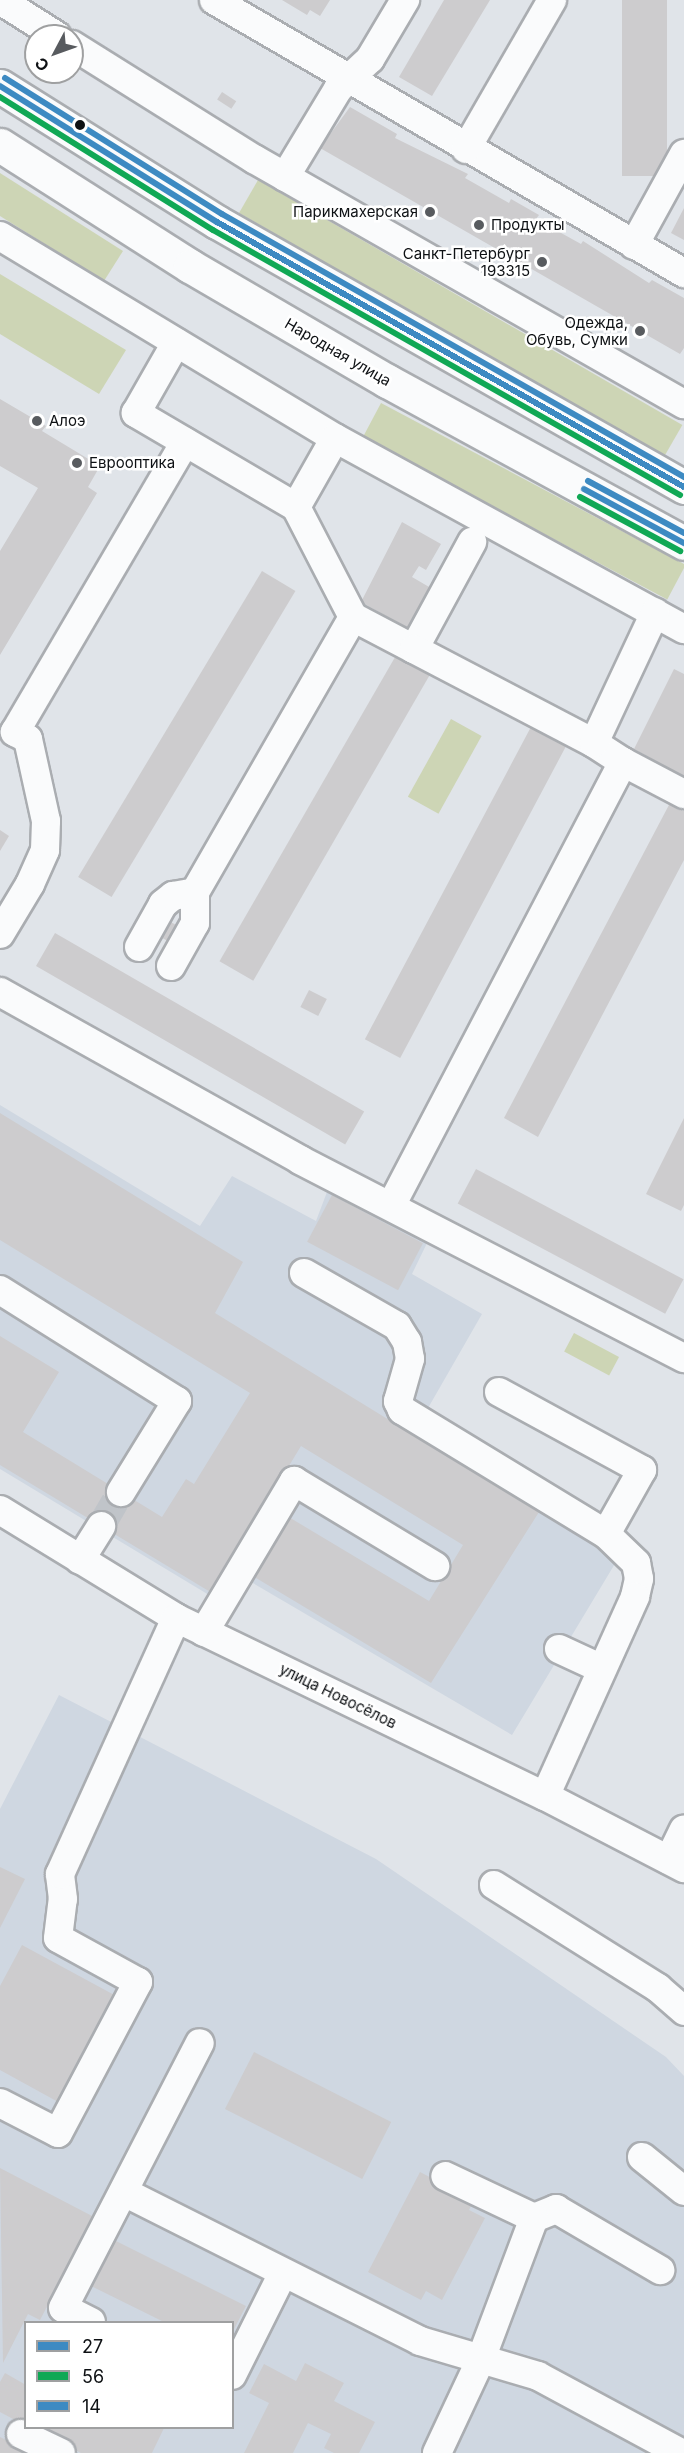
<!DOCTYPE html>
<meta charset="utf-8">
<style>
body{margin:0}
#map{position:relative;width:684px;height:2453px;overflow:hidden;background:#e0e4e9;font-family:Inter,sans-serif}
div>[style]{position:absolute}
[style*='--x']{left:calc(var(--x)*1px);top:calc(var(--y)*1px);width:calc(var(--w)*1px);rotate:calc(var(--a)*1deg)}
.built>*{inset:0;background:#cfd7e1}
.green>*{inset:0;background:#cdd5b5;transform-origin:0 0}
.building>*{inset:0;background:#cdccce;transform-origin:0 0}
.minor-tunnel>*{height:28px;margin-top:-14px;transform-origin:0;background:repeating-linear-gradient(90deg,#c0c4c9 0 28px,transparent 0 42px)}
.roads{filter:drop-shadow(2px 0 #aaadb1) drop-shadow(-2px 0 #aaadb1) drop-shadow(0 2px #aaadb1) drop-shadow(0 -2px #aaadb1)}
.minor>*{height:28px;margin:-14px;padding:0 14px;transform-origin:14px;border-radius:14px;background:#fafbfc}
.major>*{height:33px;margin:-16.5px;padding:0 16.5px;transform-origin:16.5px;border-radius:16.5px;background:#fafbfc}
.bus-1>*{height:6px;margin:-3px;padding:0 3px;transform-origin:3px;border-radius:3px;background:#3d8ac2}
.bus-2>*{height:6px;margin:-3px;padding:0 3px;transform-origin:3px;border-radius:3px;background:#10a855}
.bus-3>*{height:6px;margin:-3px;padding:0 3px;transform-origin:3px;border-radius:3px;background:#3d8ac2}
.dots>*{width:16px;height:16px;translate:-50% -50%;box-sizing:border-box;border:3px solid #fff;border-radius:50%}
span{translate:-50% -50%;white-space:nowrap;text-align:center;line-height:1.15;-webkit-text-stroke:5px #fff;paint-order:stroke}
.poi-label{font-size:15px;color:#0e1114}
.right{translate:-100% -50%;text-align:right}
.left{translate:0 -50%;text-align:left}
.street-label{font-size:15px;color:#0e1114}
.legend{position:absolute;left:24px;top:2321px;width:210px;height:108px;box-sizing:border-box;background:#fff;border:2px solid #9fa0a1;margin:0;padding:8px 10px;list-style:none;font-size:18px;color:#0e1114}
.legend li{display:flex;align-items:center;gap:12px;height:30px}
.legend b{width:30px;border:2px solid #9fa0a1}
.north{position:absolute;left:24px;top:24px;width:60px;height:60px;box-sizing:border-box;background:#fff;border:2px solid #9fa0a1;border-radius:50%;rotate:229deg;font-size:16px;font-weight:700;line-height:24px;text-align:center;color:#0e1114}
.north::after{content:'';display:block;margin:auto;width:21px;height:27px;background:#585b5f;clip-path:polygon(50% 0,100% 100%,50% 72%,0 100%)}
</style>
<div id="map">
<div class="built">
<div style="clip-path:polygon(0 1105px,200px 1226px,232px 1176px,316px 1221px,327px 1192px,428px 1241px,412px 1274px,482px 1314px,416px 1429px,619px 1557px,512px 1735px,229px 1569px,209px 1595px,0 1469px)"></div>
<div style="clip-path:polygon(evenodd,59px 1695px,376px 1859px,666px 2057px,684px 2076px,684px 2453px,0 2453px,0 1809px,59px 1695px,26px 2322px,232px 2322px,232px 2428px,26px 2428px,26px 2322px)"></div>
</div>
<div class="green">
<div style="clip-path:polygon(0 173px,123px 251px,104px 281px,0 216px)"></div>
<div style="left:258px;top:180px;width:490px;height:38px;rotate:30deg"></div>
<div style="clip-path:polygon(0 274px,126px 350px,99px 394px,0 334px)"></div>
<div style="left:381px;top:403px;width:345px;height:39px;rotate:28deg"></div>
<div style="left:451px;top:719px;width:35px;height:89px;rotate:29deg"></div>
<div style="left:574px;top:1333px;width:51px;height:21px;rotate:28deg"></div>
</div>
<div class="building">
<div style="clip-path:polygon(282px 0,330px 0,320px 16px,310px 10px,307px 15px)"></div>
<div style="clip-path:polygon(444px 0,490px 0,432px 96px,399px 77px)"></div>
<div style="left:622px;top:0;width:45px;height:176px"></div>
<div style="left:222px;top:92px;width:17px;height:9px;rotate:33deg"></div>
<div style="clip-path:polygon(350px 107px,397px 134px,395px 138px,468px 174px,465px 178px,509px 203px,511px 199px,539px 215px,536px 219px,581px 244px,583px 241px,649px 283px,652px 280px,684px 298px,684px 348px,680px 354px,320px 148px)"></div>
<div style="clip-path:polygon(684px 208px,684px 240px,671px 233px)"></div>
<div style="clip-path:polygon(0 399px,46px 426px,42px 431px,100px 466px,88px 487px,97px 493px,0 655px,0 551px,38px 488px,0 466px)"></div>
<div style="clip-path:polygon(402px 522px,441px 544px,426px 570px,419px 566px,412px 577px,436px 591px,413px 631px,361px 602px)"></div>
<div style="left:262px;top:571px;width:39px;height:357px;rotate:31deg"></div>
<div style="left:398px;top:652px;width:39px;height:357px;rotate:30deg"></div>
<div style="clip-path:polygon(674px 669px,684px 674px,684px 777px,634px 749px)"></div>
<div style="left:532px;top:725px;width:40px;height:356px;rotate:28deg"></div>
<div style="clip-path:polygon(670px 803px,684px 811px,684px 860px,538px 1137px,504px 1118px)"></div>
<div style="clip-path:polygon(0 830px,9px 836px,0 851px)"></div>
<div style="left:163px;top:918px;width:21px;height:18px;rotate:28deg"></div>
<div style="left:55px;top:933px;width:357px;height:38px;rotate:30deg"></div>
<div style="left:309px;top:990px;width:20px;height:19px;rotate:27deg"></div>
<div style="clip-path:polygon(0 1113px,243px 1262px,215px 1313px,539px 1512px,431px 1683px,251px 1575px,287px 1516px,429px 1601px,463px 1545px,301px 1446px,212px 1593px,0 1465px,0 1336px,59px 1372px,23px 1432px,162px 1517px,186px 1479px,194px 1484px,250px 1393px,0 1240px)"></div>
<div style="clip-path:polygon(684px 1118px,684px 1205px,681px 1211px,646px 1194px)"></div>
<div style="left:476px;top:1169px;width:235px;height:39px;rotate:28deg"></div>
<div style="left:332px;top:1195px;width:103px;height:53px;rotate:28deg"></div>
<div style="clip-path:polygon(0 1867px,25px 1879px,0 1928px)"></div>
<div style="clip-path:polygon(22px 1945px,118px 1997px,60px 2103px,0 2070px,0 1986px)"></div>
<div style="left:254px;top:2052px;width:154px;height:64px;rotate:27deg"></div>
<div style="clip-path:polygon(0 2168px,94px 2217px,40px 2320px,28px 2314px,3px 2363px)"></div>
<div style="clip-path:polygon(420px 2172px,474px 2200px,469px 2210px,485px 2218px,442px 2300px,426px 2291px,421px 2300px,368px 2272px)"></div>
<div style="clip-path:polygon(112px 2239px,246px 2306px,232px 2333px,232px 2322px,164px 2322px,89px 2285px)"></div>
<div style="clip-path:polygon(305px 2363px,344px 2383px,334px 2401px,375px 2422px,359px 2453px,334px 2453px,324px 2448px,331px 2434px,308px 2423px,293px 2453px,244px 2453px,269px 2403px,249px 2393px,264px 2364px,296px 2381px)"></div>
<div style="clip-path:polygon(5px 2373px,26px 2385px,26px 2426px,0 2412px,0 2382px)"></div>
<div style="clip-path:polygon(30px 2428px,164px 2428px,152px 2453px,81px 2453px)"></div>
<div style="clip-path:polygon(0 2437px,33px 2453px,0 2453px)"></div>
</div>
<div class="minor-tunnel">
<div style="--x:101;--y:1526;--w:39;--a:-60"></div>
</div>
<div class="roads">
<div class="minor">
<div style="--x:0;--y:0;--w:67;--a:32.3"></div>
<div style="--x:214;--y:0;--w:544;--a:30.15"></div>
<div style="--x:72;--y:45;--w:215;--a:32.1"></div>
<div style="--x:254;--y:159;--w:495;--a:29.7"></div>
<div style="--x:466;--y:149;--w:172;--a:-60"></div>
<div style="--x:285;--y:177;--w:103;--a:-58.9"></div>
<div style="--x:338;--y:89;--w:44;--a:-43.2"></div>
<div style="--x:370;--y:59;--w:69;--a:-59.3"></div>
<div style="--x:0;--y:236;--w:391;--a:31.1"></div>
<div style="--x:335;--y:438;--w:398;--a:28.7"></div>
<div style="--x:634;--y:245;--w:104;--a:-61.2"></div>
<div style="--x:296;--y:507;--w:79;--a:-60.5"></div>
<div style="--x:353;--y:617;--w:69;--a:27.7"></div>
<div style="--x:414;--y:649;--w:122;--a:-61.5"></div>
<div style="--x:414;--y:649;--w:203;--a:27.6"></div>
<div style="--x:623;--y:762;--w:69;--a:27.7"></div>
<div style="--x:0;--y:934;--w:58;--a:-59"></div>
<div style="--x:30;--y:884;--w:37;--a:-66"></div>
<div style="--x:45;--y:850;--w:29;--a:-88"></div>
<div style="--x:46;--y:821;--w:84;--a:-102.4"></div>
<div style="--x:28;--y:739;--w:15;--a:-152"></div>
<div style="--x:15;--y:732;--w:336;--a:-59.6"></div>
<div style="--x:139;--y:947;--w:49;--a:-60.8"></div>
<div style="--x:163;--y:904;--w:13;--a:-39"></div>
<div style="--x:173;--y:896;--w:22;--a:-10"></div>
<div style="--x:171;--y:966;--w:49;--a:-60.8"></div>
<div style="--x:195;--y:923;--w:31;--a:-90"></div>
<div style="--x:195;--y:892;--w:317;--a:-60.1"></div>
<div style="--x:353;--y:617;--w:124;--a:-117.4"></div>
<div style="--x:296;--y:507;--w:186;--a:-149.6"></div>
<div style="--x:136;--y:413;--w:81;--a:-60.3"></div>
<div style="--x:0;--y:992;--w:344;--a:29.2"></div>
<div style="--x:300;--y:1160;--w:432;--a:27.3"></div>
<div style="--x:392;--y:1204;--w:499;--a:-62.4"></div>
<div style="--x:623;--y:762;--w:35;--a:-147"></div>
<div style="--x:594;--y:743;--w:144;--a:-64.9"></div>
<div style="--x:304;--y:1273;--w:107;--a:29.7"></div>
<div style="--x:397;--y:1326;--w:19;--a:58"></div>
<div style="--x:407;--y:1342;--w:17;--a:80"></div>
<div style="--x:410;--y:1359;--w:44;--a:105.9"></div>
<div style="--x:398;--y:1401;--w:10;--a:66"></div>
<div style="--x:402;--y:1410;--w:239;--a:31.3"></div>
<div style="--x:606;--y:1534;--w:42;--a:44"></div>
<div style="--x:636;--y:1563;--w:16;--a:79"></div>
<div style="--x:639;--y:1579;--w:18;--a:103"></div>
<div style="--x:635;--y:1597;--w:218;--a:114.3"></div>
<div style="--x:0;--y:1290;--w:209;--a:32.1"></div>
<div style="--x:177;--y:1401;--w:107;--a:121.6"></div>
<div style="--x:499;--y:1392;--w:163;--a:28.6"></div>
<div style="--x:642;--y:1470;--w:73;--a:119.4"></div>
<div style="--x:0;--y:1510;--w:206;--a:31.5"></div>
<div style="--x:176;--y:1618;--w:410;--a:25.8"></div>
<div style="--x:545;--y:1796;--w:157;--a:27.4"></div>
<div style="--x:80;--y:1560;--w:40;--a:-58"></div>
<div style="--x:204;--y:1632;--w:176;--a:-59.2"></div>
<div style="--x:294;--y:1481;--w:165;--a:31.1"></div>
<div style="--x:559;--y:1649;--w:47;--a:24.9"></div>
<div style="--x:669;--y:1860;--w:34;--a:-64"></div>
<div style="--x:494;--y:1885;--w:194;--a:32.1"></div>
<div style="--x:658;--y:1988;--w:35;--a:41"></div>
<div style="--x:0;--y:2103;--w:65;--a:27.3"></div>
<div style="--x:58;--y:2133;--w:171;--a:-62.1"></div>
<div style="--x:138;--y:1982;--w:91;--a:-151.2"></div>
<div style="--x:58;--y:1938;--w:39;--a:-83"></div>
<div style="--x:63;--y:1899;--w:25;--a:-97"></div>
<div style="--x:60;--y:1874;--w:281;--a:-65.6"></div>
<div style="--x:642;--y:2157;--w:54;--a:39"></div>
<div style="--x:126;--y:2193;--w:329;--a:26.7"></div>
<div style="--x:420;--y:2341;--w:123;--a:16.5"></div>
<div style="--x:538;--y:2376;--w:162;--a:28.3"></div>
<div style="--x:534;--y:2218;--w:24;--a:-22"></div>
<div style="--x:556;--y:2209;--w:121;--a:30.4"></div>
<div style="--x:91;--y:2322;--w:31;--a:-153"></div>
<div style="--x:63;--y:2308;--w:298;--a:-62.7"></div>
<div style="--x:232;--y:2375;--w:114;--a:-63.4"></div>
<div style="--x:21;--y:2434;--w:44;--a:25.4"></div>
<div style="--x:437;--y:2453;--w:104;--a:-64.9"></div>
<div style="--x:481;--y:2359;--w:151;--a:-69.4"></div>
<div style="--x:534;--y:2218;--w:98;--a:-154.7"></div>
</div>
<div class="major">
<div style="--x:0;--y:86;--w:256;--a:32.1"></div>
<div style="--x:217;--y:222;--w:537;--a:29.57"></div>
<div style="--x:0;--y:145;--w:225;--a:32.5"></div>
<div style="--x:190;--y:266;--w:228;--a:30.3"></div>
<div style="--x:387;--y:381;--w:338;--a:28.6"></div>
</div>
</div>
<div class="bus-1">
<div style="--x:0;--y:86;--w:256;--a:32.1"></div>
<div style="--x:217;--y:222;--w:537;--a:29.57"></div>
<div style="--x:584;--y:489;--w:114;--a:28.4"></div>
</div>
<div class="bus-2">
<div style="--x:0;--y:97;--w:251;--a:32"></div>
<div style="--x:213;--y:230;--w:537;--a:29.57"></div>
<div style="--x:580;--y:497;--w:114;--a:28.4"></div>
</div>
<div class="bus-3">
<div style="--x:5;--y:78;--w:256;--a:32.1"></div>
<div style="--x:222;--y:214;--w:532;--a:29.65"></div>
<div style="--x:588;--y:481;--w:109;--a:28.4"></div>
</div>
<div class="dots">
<div style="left:80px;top:125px;background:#0e1114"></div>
<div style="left:430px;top:212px;background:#585b5f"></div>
<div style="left:479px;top:225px;background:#585b5f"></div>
<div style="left:542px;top:262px;background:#585b5f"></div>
<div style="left:640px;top:331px;background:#585b5f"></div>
<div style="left:37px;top:421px;background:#585b5f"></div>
<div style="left:77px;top:463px;background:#585b5f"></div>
</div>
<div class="poi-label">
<span class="right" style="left:418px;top:212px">Парикмахерская</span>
<span class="left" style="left:491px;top:225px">Продукты</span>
<span class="right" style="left:530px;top:262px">Санкт-Петербург<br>193315</span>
<span class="right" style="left:628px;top:331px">Одежда,<br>Обувь, Сумки</span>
<span class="left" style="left:49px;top:421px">Алоэ</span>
<span class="left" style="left:89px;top:463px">Еврооптика</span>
</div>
<div class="street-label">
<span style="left:338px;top:352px;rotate:30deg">Народная улица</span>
<span style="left:338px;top:1696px;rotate:26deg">улица Новосёлов</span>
</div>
<ul class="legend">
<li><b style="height:8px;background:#3d8ac2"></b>27</li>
<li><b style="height:8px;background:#10a855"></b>56</li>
<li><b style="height:8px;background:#3d8ac2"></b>14</li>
</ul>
<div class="north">С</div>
</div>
